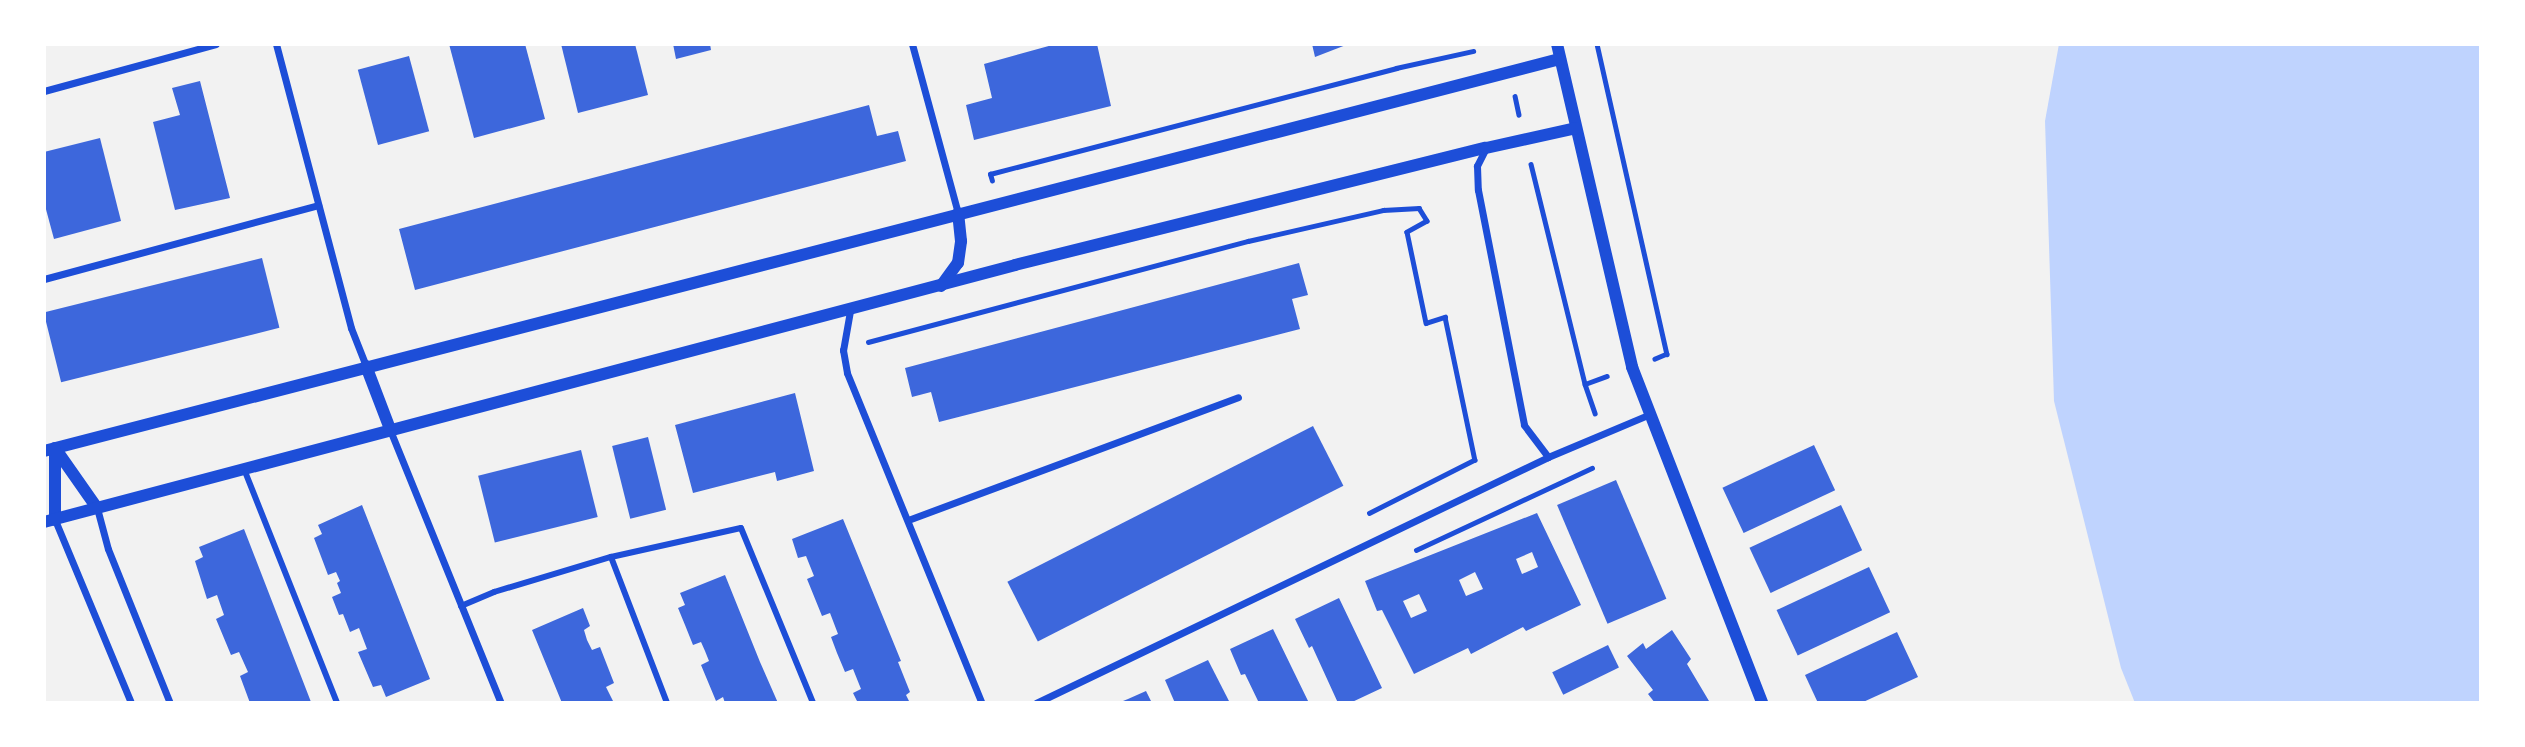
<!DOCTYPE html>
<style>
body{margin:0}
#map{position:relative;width:2525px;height:747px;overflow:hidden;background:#f2f2f2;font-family:"Golos Text",sans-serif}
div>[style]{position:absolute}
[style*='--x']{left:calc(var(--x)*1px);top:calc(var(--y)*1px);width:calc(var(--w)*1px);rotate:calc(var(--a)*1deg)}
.water>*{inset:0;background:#bfd3fe}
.building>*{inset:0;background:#3d67dc;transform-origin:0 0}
.path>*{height:4.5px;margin:-2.25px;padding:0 2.25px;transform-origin:2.25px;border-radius:2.25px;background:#1d4ed8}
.pedestrian>*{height:6px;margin:-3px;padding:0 3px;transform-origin:3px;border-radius:3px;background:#1d4ed8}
.minor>*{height:7px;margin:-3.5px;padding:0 3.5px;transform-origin:3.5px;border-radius:3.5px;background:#1d4ed8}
.tertiary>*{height:12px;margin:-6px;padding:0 6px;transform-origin:6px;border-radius:6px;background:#1d4ed8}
span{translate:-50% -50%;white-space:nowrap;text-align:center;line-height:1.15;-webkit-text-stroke:7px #fff;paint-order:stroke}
.frame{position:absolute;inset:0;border:46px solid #fff;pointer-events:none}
</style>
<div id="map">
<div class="water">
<div style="clip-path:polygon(2059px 44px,2481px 44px,2481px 703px,2135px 703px,2121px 668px,2054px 401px,2045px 121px)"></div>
</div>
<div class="building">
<div style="clip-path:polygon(449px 44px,525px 44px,545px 119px,474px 138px)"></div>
<div style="clip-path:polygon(561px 44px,635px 44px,648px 95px,578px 113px)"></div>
<div style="clip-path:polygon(673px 44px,710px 44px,711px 50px,676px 59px)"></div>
<div style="clip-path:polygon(1056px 44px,1097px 44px,1111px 106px,974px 140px,966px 105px,992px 98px,984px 64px)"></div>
<div style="clip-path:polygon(1312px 44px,1346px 44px,1346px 45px,1315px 57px)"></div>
<div style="left:409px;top:56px;width:78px;height:53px;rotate:75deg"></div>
<div style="clip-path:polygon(200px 81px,230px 198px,175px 210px,153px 122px,180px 115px,172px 88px)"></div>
<div style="clip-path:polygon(869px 105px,877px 136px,898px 131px,906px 161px,415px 290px,399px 229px)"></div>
<div style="clip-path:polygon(100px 138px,121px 221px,54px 239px,44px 202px,44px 152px)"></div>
<div style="left:262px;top:258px;width:72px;height:225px;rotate:76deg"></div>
<div style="clip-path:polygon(1299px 263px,1308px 295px,1292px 299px,1300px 329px,939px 422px,931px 392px,912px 397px,905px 368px)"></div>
<div style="clip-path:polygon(795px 393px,814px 471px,777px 481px,775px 472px,693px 493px,675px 425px)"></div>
<div style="left:1313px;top:426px;width:67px;height:343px;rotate:63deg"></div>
<div style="left:648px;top:437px;width:75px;height:37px;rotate:76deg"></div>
<div style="left:1814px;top:445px;width:50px;height:101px;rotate:65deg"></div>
<div style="left:581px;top:450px;width:69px;height:106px;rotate:76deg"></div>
<div style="left:1616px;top:480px;width:129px;height:64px;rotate:67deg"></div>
<div style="clip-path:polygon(362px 505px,430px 679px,386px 697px,381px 685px,373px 687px,358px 652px,367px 649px,359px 628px,350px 632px,343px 614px,339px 615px,332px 597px,341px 593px,337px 583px,340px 581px,336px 572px,328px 575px,314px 538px,322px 534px,318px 525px)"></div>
<div style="left:1841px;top:505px;width:50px;height:101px;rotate:65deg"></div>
<div style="clip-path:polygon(evenodd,1537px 513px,1581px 605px,1526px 631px,1523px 627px,1471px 654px,1468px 648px,1414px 674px,1382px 610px,1377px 611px,1365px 581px,1537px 513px,1532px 552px,1538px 567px,1522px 574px,1516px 559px,1532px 552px,1537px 513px,1475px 572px,1483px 589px,1466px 596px,1459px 580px,1475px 572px,1537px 513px,1419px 594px,1427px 611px,1411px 618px,1403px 601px,1419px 594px)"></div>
<div style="clip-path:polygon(843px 519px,901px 661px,898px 662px,910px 692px,906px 695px,910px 703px,858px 703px,853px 693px,861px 689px,853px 669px,845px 672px,837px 653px,831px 637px,838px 634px,830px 613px,822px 616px,807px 579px,814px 576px,806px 556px,798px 558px,792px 539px)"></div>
<div style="clip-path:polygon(244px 529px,311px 702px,306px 703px,250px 703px,240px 676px,248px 672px,239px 652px,231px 655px,216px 619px,224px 615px,217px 595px,207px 599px,195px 561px,203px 557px,199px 547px)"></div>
<div style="left:1869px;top:567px;width:50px;height:102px;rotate:65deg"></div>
<div style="clip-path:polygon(725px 575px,760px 662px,778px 703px,725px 703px,723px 697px,716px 701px,701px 665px,709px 661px,705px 651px,701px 642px,693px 645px,685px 625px,678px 608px,685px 605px,680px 593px)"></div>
<div style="clip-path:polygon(1339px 598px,1382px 688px,1350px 703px,1338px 703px,1312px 646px,1309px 648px,1295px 619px)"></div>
<div style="clip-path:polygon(583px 608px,590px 626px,584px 630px,587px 640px,592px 650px,600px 647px,614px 683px,606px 687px,614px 703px,562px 703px,532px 630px)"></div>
<div style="clip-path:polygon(1273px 629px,1309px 703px,1259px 703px,1245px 674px,1241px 675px,1230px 649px)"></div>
<div style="clip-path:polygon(1672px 630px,1691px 659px,1687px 664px,1709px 701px,1707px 703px,1655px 703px,1648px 694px,1653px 690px,1627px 656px,1643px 643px,1646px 649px)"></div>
<div style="clip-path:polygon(1897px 632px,1918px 677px,1861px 703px,1818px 703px,1805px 675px)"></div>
<div style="left:1608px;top:645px;width:25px;height:62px;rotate:64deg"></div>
<div style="clip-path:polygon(1208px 660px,1230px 703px,1175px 703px,1165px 680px)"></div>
<div style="clip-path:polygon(1146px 691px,1152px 703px,1118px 703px,1128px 699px)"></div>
</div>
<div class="path">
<div style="--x:1597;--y:44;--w:318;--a:77.3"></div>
<div style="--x:1667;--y:354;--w:13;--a:157"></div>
<div style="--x:1515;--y:96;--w:19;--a:78"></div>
<div style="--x:1531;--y:164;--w:227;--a:76.2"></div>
<div style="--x:1585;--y:384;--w:31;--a:71"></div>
<div style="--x:992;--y:181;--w:7;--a:-106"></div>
<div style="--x:990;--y:174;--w:420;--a:-14.6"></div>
<div style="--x:1396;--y:68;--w:79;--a:-12.4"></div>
<div style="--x:868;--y:342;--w:393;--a:-14.9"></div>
<div style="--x:1248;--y:241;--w:139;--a:-12.9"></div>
<div style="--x:1383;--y:210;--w:36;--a:-3"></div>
<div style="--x:1419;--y:208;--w:15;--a:58"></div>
<div style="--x:1427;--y:221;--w:23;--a:151"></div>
<div style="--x:1407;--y:232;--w:93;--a:78.2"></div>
<div style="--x:1426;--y:323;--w:20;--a:-18"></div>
<div style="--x:1445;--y:317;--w:146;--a:78.2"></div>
<div style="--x:1475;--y:460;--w:118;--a:153.2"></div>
<div style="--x:1585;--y:384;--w:23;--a:-20"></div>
<div style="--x:1416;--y:550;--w:194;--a:-25"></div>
</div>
<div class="pedestrian">
<div style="--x:244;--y:469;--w:252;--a:68.3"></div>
<div style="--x:611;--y:557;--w:156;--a:69"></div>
<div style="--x:461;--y:606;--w:36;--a:-23"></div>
<div style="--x:494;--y:592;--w:122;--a:-16.7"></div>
<div style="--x:611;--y:557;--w:133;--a:-12.6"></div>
<div style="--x:741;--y:528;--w:189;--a:67.6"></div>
</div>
<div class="minor">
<div style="--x:276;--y:44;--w:294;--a:75.2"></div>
<div style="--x:351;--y:328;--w:41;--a:68.5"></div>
<div style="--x:912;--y:44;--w:175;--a:74.8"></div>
<div style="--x:44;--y:91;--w:178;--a:-15.3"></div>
<div style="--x:1486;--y:148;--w:20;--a:117"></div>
<div style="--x:1477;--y:166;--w:24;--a:88"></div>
<div style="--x:1478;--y:190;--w:239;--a:78.9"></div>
<div style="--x:1524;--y:425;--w:40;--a:53"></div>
<div style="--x:44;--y:279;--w:284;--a:-15.1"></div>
<div style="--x:850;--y:311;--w:40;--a:100"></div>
<div style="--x:843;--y:350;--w:23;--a:80"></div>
<div style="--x:847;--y:373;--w:357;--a:67.8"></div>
<div style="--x:390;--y:430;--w:295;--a:67.9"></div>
<div style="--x:97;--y:508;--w:42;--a:75"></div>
<div style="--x:108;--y:549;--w:166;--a:68.1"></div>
<div style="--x:55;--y:520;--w:198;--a:67.4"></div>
<div style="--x:908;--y:520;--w:352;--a:-20.4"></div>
<div style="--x:1036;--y:703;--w:568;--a:-25.66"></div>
<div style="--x:1548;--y:457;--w:108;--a:-22.8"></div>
</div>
<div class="tertiary">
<div style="--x:1557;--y:44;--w:332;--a:76.9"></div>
<div style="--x:1632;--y:367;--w:360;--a:68.8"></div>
<div style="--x:941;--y:286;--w:29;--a:-54"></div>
<div style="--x:958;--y:263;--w:22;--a:-82"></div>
<div style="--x:961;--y:241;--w:28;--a:-96"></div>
<div style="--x:366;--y:366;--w:67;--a:69.1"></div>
<div style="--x:55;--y:448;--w:73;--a:55"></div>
<div style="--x:44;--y:451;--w:1566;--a:-14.5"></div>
<div style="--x:55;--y:520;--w:71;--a:-90"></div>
<div style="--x:44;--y:522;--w:1004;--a:-14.82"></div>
<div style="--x:1015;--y:265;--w:485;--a:-14"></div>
<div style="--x:1486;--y:148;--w:92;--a:-12.5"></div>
</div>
<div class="frame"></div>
</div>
